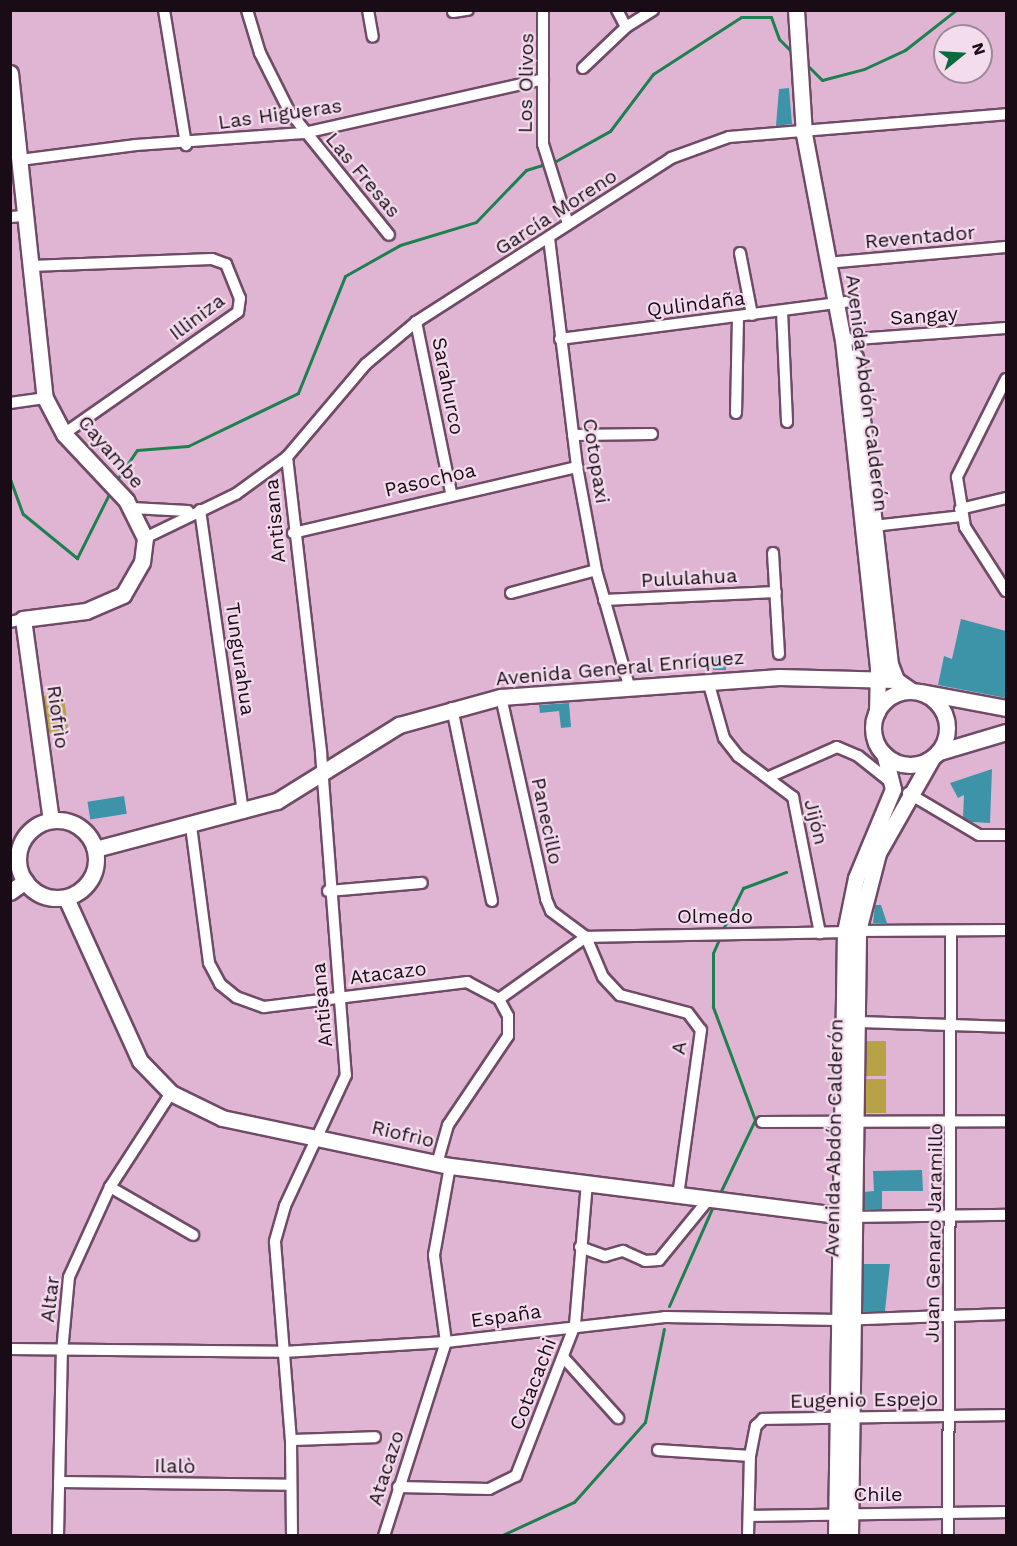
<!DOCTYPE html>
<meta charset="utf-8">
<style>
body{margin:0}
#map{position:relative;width:1017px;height:1546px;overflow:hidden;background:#e0b5d4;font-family:"Work Sans",sans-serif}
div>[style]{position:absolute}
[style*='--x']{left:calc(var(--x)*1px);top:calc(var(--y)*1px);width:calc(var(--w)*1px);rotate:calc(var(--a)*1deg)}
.green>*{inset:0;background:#b8a248;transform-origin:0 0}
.stream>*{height:3px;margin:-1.5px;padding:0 1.5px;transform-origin:1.5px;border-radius:1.5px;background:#1e804f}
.building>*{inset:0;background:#3d94a9;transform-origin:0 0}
.roads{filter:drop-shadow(2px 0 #6f4b66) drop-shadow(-2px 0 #6f4b66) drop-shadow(0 2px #6f4b66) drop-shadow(0 -2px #6f4b66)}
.street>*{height:10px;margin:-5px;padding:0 5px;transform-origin:5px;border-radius:5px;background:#fff}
.secondary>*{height:15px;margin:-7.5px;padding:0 7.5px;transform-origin:7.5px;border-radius:7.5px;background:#fff}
.secondary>.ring{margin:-7.5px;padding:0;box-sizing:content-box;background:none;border:15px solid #fff;border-radius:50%}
span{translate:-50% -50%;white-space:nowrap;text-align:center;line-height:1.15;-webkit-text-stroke:4.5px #f3dded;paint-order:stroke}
.street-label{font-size:20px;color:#1a0c17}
.frame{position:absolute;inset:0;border:12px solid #1a0c17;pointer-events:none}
.north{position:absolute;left:933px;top:24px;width:60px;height:60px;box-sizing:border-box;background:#f3dded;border:2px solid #9c8997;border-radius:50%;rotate:72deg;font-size:16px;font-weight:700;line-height:24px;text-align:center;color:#1a0c17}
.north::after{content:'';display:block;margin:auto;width:21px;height:27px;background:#0a6a3f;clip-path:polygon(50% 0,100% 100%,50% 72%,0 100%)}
</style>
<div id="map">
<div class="green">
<div style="left:63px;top:693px;width:38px;height:22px;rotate:81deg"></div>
<div style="left:865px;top:1041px;width:21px;height:35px"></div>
<div style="left:865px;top:1079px;width:21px;height:34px"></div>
</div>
<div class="stream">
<div style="--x:805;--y:63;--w:24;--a:45"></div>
<div style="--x:822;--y:80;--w:43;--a:-14.7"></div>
<div style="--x:864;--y:69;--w:45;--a:-24.9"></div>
<div style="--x:905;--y:50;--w:65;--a:-38.1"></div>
<div style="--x:10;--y:479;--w:37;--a:70"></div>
<div style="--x:23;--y:514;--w:70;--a:39.2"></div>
<div style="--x:77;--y:558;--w:74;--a:-63.4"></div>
<div style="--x:116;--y:481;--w:37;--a:-56"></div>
<div style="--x:137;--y:450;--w:51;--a:-4.5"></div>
<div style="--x:188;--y:446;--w:122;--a:-25.7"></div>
<div style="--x:298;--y:393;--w:126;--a:-68.1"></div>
<div style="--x:345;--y:276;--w:63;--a:-29.4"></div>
<div style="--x:400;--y:245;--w:79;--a:-16.8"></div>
<div style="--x:476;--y:222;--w:72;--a:-46.1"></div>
<div style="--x:526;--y:170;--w:31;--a:-17"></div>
<div style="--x:556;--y:161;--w:62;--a:-29.1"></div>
<div style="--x:610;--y:131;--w:71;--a:-53"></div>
<div style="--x:653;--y:74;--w:105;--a:-32.9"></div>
<div style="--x:741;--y:17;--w:30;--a:0"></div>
<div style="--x:771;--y:17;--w:23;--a:70"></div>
<div style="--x:779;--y:39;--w:20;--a:45"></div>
<div style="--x:722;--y:931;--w:48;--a:-64"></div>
<div style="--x:743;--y:888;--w:46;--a:-20.4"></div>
<div style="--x:719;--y:1195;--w:83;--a:-64.4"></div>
<div style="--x:755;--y:1120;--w:121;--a:-110.4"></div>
<div style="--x:713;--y:1007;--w:54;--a:-90"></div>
<div style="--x:713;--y:953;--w:17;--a:-66"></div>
<div style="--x:669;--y:1306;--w:111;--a:-66.2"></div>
<div style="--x:500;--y:1536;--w:81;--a:-24.7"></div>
<div style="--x:574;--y:1502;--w:107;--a:-48.4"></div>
<div style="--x:645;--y:1422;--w:95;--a:-78.5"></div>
</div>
<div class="building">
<div style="clip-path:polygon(789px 88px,792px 124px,776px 126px,779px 89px)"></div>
<div style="clip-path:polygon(961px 619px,1006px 631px,1006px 698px,938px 685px,944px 656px,952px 659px)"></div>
<div style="left:713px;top:657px;width:13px;height:13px"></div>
<div style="clip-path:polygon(569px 703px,571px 727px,561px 728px,559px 711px,540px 713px,539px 705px)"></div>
<div style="clip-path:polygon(992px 769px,990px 823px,972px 822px,963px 817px,964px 795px,958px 798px,950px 783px)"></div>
<div style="left:124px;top:796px;width:18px;height:37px;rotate:81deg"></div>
<div style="clip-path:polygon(875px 905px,881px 905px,887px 923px,873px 923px)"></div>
<div style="clip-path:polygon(922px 1170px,923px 1191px,882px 1191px,882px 1209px,864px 1209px,864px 1192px,874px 1191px,873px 1171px)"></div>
<div style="clip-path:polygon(863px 1264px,890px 1264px,885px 1311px,863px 1312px)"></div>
</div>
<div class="roads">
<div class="street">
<div style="--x:164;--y:10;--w:137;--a:80.7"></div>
<div style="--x:247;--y:10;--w:45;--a:73.2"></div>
<div style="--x:260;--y:53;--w:65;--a:63.4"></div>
<div style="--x:289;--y:111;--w:159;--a:51.1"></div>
<div style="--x:368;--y:10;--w:27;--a:80"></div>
<div style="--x:543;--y:10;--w:134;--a:90"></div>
<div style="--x:543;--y:144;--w:84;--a:72.6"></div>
<div style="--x:617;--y:10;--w:19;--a:62"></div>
<div style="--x:453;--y:12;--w:15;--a:-8"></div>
<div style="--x:583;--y:68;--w:59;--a:-43.6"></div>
<div style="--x:626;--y:27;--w:32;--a:-32"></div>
<div style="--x:20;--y:160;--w:117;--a:-7.4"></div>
<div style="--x:136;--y:145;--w:168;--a:-4.1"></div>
<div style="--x:304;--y:133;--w:245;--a:-12.7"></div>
<div style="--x:10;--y:217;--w:14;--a:-4"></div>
<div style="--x:549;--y:238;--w:231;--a:83"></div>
<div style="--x:577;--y:467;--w:105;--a:79.5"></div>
<div style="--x:596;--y:570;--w:121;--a:74.1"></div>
<div style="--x:740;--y:253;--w:63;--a:79"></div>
<div style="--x:837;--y:262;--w:170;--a:-5.1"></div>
<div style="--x:31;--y:266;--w:181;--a:-2.2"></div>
<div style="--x:212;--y:259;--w:15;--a:20"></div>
<div style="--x:226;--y:264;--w:37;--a:68"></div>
<div style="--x:240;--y:298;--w:14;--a:98"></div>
<div style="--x:238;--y:312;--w:213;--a:145"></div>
<div style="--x:782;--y:311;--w:111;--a:87.4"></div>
<div style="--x:416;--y:322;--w:174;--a:78.4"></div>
<div style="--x:560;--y:339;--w:288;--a:-7.4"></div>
<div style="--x:843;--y:340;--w:163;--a:-4.2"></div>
<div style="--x:1006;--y:379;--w:110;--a:116.6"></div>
<div style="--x:957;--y:477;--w:51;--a:80.9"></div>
<div style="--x:965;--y:527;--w:76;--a:57.4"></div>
<div style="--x:10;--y:403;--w:35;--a:-8"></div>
<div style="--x:736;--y:413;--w:97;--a:-88.8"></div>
<div style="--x:573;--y:435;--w:79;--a:-0.7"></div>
<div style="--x:287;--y:457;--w:298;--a:83.4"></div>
<div style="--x:321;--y:753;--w:323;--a:85.6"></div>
<div style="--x:346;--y:1075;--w:145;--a:115"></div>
<div style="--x:285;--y:1206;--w:37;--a:106"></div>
<div style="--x:275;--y:1242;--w:199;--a:85.4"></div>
<div style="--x:291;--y:1440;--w:96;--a:89.4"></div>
<div style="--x:132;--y:508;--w:56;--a:3.1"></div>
<div style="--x:960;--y:509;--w:47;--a:-13.4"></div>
<div style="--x:200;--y:510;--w:306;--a:81.9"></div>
<div style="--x:874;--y:526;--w:89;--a:-6.5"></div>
<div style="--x:293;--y:533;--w:292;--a:-13.1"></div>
<div style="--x:145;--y:538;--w:101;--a:-25.8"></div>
<div style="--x:236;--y:494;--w:63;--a:-36"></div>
<div style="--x:287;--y:457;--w:122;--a:-49.7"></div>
<div style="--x:366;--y:364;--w:65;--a:-40"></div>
<div style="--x:416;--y:322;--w:303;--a:-32.7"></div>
<div style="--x:671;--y:158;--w:62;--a:-19.9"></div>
<div style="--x:729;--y:137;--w:278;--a:-4.7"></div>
<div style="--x:773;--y:553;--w:101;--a:86.6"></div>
<div style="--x:511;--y:593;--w:88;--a:-15.1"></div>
<div style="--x:604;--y:600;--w:172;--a:-2.7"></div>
<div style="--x:10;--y:622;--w:13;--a:-13"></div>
<div style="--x:708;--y:681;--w:59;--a:74.3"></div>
<div style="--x:724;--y:738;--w:23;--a:52"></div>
<div style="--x:738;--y:756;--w:69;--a:36.7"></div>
<div style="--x:793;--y:797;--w:139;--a:78.8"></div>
<div style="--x:501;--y:697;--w:207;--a:77.4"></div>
<div style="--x:546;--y:899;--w:13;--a:67"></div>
<div style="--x:551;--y:911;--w:44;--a:36.6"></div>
<div style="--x:452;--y:708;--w:197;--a:78.3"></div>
<div style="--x:769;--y:777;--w:74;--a:-23.8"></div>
<div style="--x:837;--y:747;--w:23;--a:23"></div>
<div style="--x:858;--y:756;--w:43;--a:38.5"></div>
<div style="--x:908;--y:793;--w:82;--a:30.6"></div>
<div style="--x:979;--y:835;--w:27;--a:0"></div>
<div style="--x:191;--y:826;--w:138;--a:82.5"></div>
<div style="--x:209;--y:963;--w:24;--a:62"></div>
<div style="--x:220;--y:984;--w:21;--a:39"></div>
<div style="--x:236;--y:997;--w:30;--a:20"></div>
<div style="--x:264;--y:1007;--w:205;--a:-7"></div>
<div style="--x:467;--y:982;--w:36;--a:28"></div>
<div style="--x:499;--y:999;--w:19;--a:62"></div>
<div style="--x:508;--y:1016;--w:20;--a:90"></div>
<div style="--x:508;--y:1036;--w:107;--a:124"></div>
<div style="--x:448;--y:1125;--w:41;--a:105.8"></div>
<div style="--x:328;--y:891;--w:94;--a:-4.9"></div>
<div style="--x:858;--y:931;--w:148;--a:-0.4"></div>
<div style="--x:586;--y:937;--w:43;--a:67"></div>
<div style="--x:603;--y:977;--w:25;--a:47"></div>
<div style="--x:620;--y:995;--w:70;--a:14.8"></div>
<div style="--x:688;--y:1013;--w:21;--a:53"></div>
<div style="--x:701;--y:1030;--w:168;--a:97.9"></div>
<div style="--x:499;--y:999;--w:107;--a:-35.5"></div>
<div style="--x:586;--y:937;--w:259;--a:-1.1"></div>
<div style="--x:857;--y:1022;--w:149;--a:1.9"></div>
<div style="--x:762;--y:1122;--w:244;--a:-0.2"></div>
<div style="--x:110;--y:1187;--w:96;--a:30"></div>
<div style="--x:854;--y:1217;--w:152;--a:-0.8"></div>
<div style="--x:580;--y:1247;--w:27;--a:20"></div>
<div style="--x:605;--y:1256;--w:19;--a:-16"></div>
<div style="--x:623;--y:1251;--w:24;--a:24"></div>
<div style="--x:645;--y:1261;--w:14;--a:-4"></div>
<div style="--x:659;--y:1260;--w:79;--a:-50.7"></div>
<div style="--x:10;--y:1349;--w:274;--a:0.6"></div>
<div style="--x:284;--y:1352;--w:162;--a:-3.5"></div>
<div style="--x:446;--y:1342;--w:220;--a:-6.5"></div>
<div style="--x:665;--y:1317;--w:174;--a:1"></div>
<div style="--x:839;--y:1320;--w:167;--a:-2.1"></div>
<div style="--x:564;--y:1358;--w:81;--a:48"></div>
<div style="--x:291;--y:1440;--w:84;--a:-2"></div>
<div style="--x:658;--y:1450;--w:92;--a:3.7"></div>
<div style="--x:59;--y:1482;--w:232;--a:0.7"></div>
<div style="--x:398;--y:1487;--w:91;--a:1.3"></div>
<div style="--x:489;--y:1489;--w:30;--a:-26"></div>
<div style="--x:516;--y:1476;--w:162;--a:-68.7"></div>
<div style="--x:575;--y:1325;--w:143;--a:-85.2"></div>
<div style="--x:750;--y:1516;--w:256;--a:-0.9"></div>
<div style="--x:58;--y:1536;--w:184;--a:-88.8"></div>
<div style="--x:62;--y:1352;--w:75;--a:-84.7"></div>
<div style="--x:69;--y:1277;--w:99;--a:-65.5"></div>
<div style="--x:110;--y:1187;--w:112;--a:-57"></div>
<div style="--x:384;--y:1536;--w:204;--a:-72.3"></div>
<div style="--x:446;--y:1342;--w:88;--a:-97.9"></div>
<div style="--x:434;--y:1255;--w:90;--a:-79.8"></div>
<div style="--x:748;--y:1536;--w:80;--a:-88.6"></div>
<div style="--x:750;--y:1456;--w:31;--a:-79"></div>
<div style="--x:756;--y:1426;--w:10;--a:-45"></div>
<div style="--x:763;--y:1419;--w:243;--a:-0.9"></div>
<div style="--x:948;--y:1536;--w:605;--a:-89.72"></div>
</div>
<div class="secondary">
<div style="--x:796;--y:10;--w:124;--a:86.3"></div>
<div style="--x:804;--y:134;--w:210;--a:79.3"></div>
<div style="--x:843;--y:340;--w:331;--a:83.9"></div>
<div style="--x:878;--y:669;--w:43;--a:91.3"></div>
<div style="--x:10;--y:73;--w:327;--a:83.9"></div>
<div style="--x:45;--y:398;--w:41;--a:62.2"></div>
<div style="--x:64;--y:434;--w:91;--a:46.8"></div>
<div style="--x:126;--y:500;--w:42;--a:63.4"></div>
<div style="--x:145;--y:538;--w:24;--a:97"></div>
<div style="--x:142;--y:562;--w:38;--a:120"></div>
<div style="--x:123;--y:595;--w:40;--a:156.6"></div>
<div style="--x:86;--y:611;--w:64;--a:172.8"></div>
<div style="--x:23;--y:619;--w:203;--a:82.1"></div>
<div style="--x:855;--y:357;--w:309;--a:83.5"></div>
<div style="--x:890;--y:664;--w:17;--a:69"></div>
<div style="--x:896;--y:680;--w:19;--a:35"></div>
<div class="ring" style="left:873px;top:691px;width:59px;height:59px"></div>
<div style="--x:921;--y:692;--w:86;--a:10.7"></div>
<div style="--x:939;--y:752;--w:70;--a:-16.6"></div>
<div class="ring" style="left:18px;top:820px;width:63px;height:63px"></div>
<div style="--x:95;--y:849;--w:188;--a:-14.8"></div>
<div style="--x:277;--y:801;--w:144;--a:-31.9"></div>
<div style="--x:399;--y:725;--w:106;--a:-15.4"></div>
<div style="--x:501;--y:697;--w:279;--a:-4.1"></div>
<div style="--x:779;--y:677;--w:117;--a:1.5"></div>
<div style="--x:10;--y:892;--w:19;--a:-36"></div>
<div style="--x:66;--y:898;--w:179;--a:65.6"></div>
<div style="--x:140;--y:1061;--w:45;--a:45.9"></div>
<div style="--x:171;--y:1093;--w:57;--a:26.1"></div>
<div style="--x:222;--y:1118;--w:233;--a:11.9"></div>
<div style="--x:450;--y:1166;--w:407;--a:7.2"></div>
<div style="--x:836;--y:1536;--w:604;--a:-89.15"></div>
<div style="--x:845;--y:932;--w:55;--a:-78.5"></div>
<div style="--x:856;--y:878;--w:96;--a:-67.4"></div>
<div style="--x:893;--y:789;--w:36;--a:-104"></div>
<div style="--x:850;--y:1536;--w:605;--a:-89.24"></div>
<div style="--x:858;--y:931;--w:81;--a:-75.6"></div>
<div style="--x:878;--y:853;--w:109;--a:-60.4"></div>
</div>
</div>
<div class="street-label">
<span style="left:526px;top:83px;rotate:-89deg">Los Olivos</span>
<span style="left:280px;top:114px;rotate:-8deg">Las Higueras</span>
<span style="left:363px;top:175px;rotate:50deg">Las Fresas</span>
<span style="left:556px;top:212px;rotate:-33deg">García Moreno</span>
<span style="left:920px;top:237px;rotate:-5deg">Reventador</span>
<span style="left:696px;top:304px;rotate:-7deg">Qulindaña</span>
<span style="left:924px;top:316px;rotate:-4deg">Sangay</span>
<span style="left:197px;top:317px;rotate:-37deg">Illiniza</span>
<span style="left:448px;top:386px;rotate:79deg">Sarahurco</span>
<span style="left:867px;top:393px;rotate:83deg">Avenida Abdón Calderón</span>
<span style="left:111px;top:452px;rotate:49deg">Cayambe</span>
<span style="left:596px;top:461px;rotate:81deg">Cotopaxi</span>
<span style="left:430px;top:480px;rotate:-13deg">Pasochoa</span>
<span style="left:275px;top:521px;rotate:-95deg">Antisana</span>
<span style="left:689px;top:578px;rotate:-3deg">Pululahua</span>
<span style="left:240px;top:659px;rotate:82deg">Tungurahua</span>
<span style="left:620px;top:668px;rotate:-5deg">Avenida General Enríquez</span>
<span style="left:58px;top:717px;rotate:82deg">Riofrìo</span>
<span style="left:547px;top:821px;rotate:78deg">Panecillo</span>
<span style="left:816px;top:822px;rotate:76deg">Jijón</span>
<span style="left:715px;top:916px">Olmedo</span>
<span style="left:388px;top:973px;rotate:-7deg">Atacazo</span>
<span style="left:322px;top:1005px;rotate:-95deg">Antisana</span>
<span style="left:679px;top:1048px;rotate:-81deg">A</span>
<span style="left:403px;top:1134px;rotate:13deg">Riofrìo</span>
<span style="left:834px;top:1138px;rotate:-89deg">Avenida Abdón Calderón</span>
<span style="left:934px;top:1233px;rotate:-89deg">Juan Genaro Jaramillo</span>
<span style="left:50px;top:1299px;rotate:-83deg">Altar</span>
<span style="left:506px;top:1316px;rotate:-8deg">España</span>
<span style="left:533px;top:1384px;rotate:-69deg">Cotacachi</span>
<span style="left:864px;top:1400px;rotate:-1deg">Eugenio Espejo</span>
<span style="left:175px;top:1466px;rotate:1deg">Ilalò</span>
<span style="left:386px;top:1468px;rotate:-72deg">Atacazo</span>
<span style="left:878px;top:1494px">Chile</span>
</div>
<div class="frame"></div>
<div class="north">N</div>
</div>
